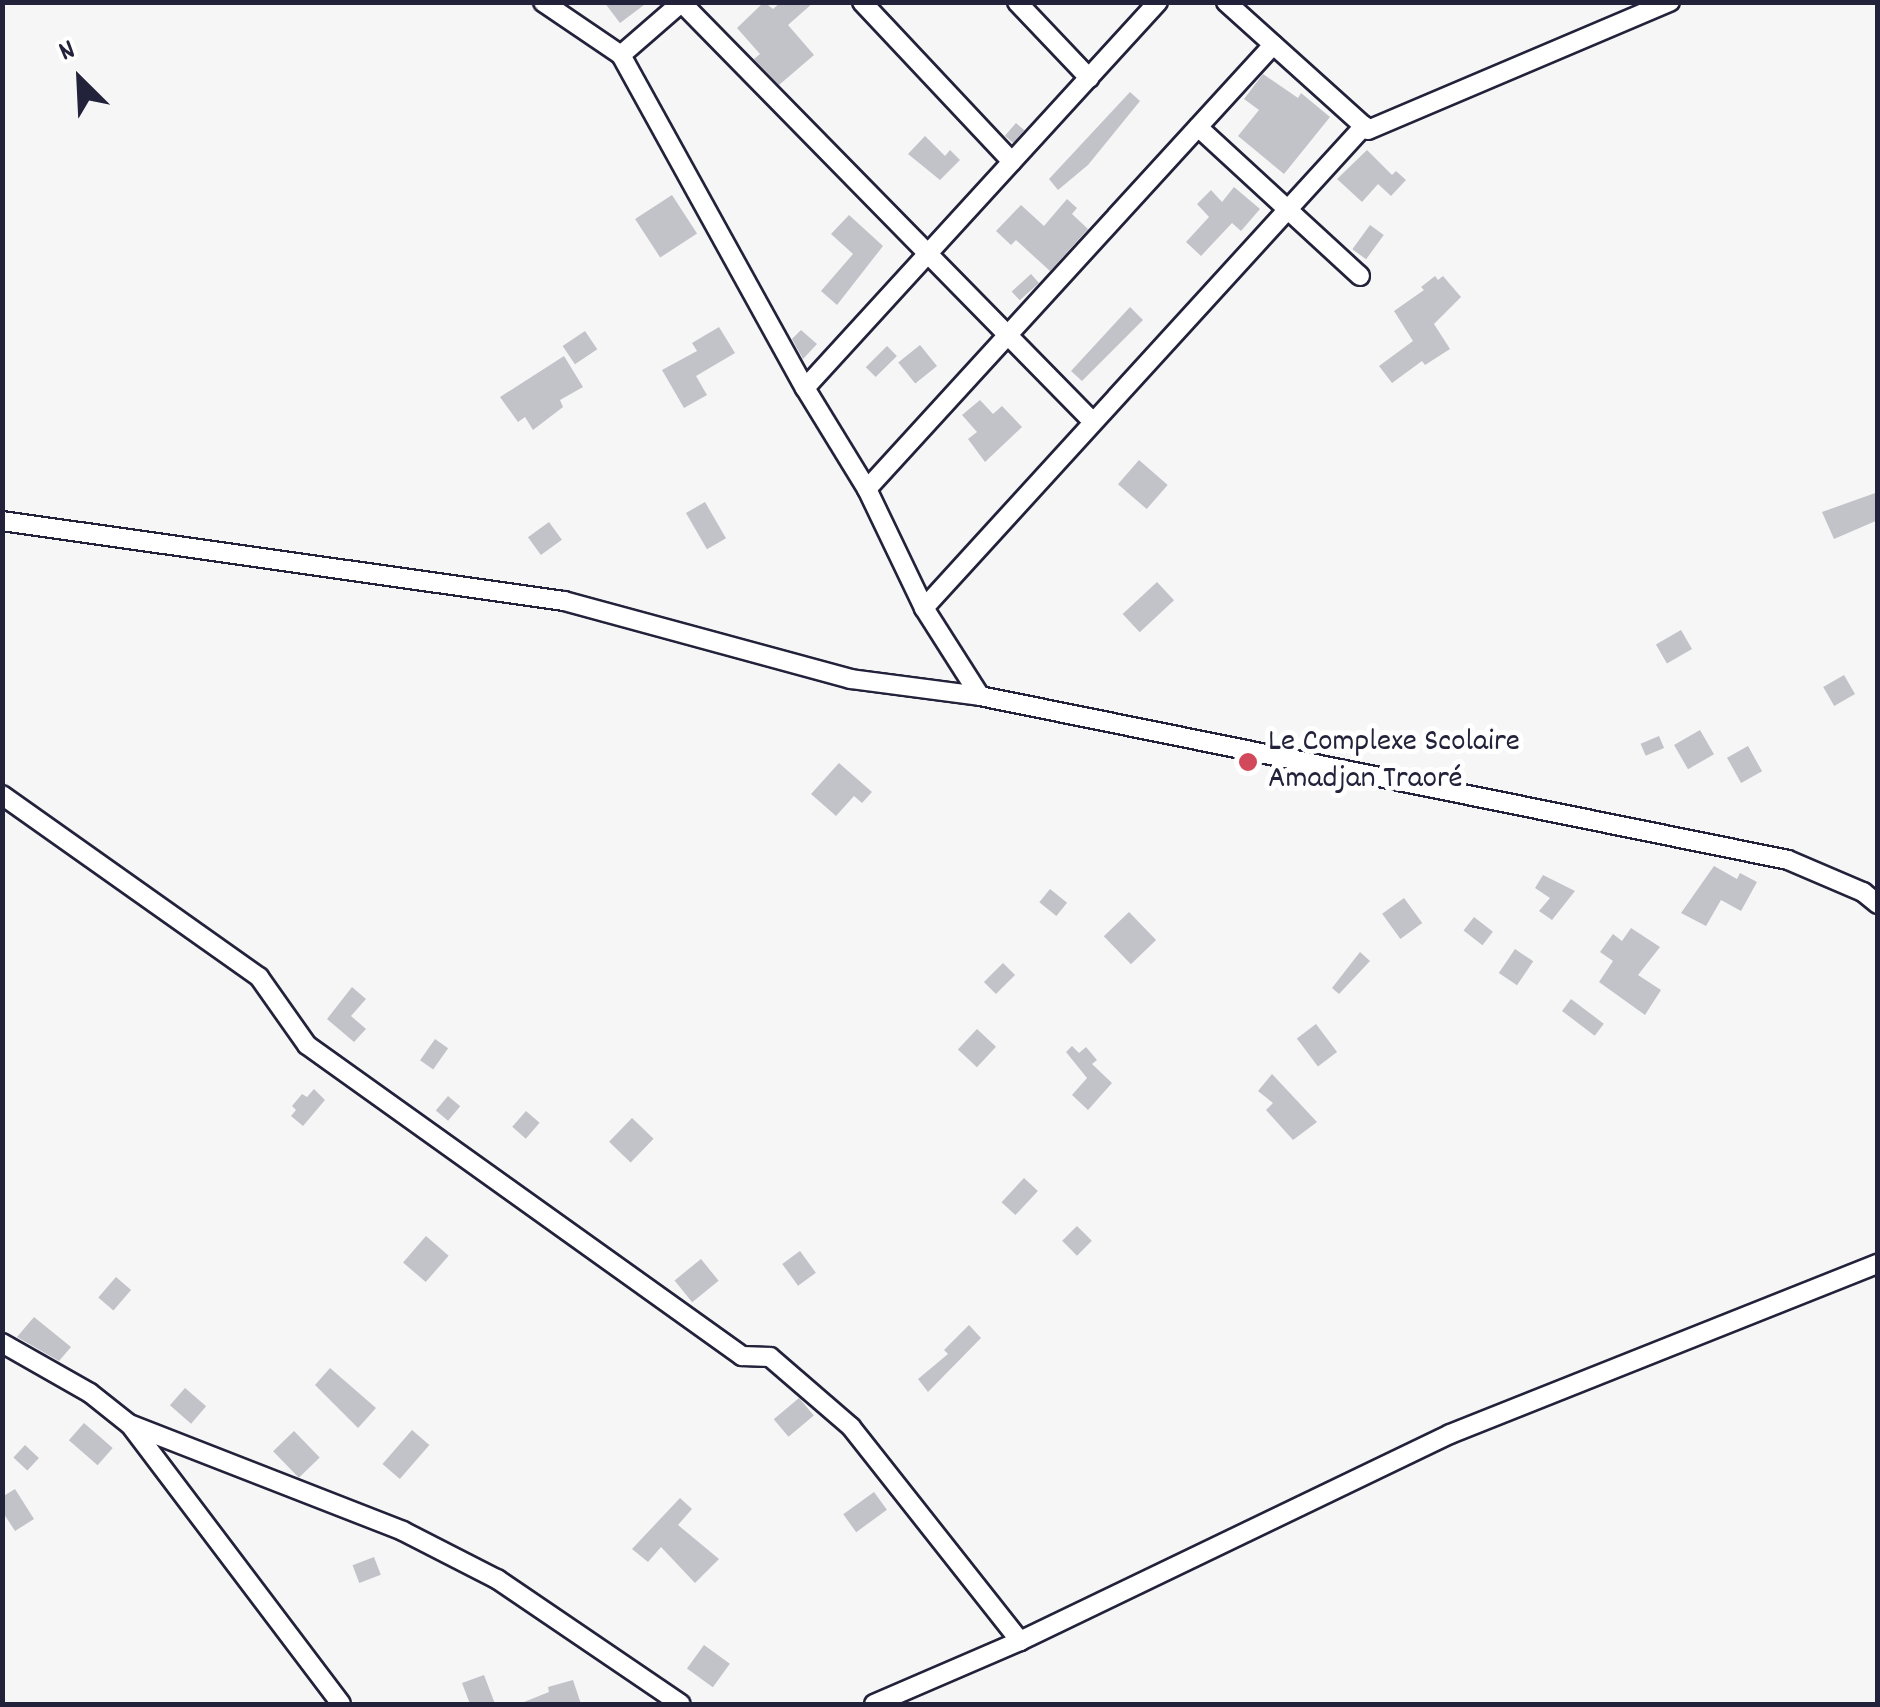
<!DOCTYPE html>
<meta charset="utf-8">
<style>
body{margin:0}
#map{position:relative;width:1880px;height:1707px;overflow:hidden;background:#f6f6f7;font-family:Dekko,sans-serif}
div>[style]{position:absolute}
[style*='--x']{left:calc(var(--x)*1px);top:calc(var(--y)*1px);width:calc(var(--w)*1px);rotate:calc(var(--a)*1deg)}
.building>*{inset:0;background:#c2c2c9;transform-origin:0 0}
.roads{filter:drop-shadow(2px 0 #22223b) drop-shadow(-2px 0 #22223b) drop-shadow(0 2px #22223b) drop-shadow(0 -2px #22223b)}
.minor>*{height:18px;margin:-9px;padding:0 9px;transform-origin:9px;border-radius:9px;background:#fff}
.dots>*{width:28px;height:28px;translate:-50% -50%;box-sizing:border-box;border:5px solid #fff;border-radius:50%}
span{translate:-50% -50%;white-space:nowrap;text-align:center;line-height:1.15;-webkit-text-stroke:10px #fff;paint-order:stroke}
.poi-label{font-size:32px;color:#22223b}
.left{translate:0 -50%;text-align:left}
.frame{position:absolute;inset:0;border:5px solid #22223b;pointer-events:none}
.north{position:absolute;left:30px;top:30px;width:100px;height:100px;-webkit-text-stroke:8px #fff;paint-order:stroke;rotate:336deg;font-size:28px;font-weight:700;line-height:40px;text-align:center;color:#22223b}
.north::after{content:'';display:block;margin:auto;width:35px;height:45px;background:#22223b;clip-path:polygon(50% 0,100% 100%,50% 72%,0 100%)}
</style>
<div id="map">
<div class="building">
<div style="clip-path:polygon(604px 2px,648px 2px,620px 23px)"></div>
<div style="clip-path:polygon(764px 2px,773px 9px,781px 2px,814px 2px,788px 25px,814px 55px,779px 85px,754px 59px,760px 54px,737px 28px)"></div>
<div style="clip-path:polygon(1263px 74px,1298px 98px,1301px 93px,1330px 117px,1284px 174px,1238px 136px,1259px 110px,1244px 99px)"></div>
<div style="clip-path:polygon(1130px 92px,1140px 101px,1088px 165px,1058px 190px,1049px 179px)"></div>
<div style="left:1016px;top:123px;width:11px;height:17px;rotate:41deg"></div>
<div style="clip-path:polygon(925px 136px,945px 156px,950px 150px,960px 160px,940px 180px,908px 154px)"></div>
<div style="clip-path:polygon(1367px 150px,1392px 175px,1396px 171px,1406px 180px,1391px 196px,1378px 184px,1362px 202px,1337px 179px)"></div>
<div style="clip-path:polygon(1234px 187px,1260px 209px,1241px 231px,1232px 223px,1201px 256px,1186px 242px,1209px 217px,1197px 204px,1211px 190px,1222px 202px)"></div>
<div style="left:672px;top:195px;width:46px;height:44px;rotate:57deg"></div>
<div style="clip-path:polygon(1067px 199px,1077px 208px,1072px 214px,1088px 229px,1050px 271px,1016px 240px,1011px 245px,996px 231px,1021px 205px,1044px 226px)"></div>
<div style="clip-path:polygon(849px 215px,883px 246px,837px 305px,821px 291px,853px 254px,831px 234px)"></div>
<div style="left:1370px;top:225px;width:17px;height:30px;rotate:36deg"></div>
<div style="left:1031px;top:274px;width:12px;height:26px;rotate:48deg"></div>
<div style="clip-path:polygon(1435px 276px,1438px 280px,1443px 276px,1461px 297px,1434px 324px,1450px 349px,1425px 365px,1422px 361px,1392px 383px,1379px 366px,1413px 341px,1394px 311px,1424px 290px,1421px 287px)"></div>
<div style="clip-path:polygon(1130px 307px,1143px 320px,1082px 381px,1071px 371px)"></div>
<div style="clip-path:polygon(719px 327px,735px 353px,696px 376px,707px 395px,684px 408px,662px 370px,697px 351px,692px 343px)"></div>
<div style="clip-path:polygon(801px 330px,817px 344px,803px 359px,792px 339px)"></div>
<div style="left:585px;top:331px;width:22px;height:27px;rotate:56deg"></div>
<div style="left:920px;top:345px;width:27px;height:28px;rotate:51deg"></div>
<div style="left:887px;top:346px;width:14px;height:30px;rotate:45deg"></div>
<div style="clip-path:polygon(564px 356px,583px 387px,560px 400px,563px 407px,533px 430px,525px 417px,518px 422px,500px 397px)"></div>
<div style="clip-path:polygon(980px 400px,993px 414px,1002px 406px,1022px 427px,985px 462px,968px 439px,977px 432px,962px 415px)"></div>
<div style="left:1139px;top:460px;width:38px;height:32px;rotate:41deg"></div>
<div style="clip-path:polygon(1878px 492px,1878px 520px,1834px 539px,1822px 512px)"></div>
<div style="left:705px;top:502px;width:42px;height:22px;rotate:60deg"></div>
<div style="left:549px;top:522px;width:22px;height:26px;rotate:54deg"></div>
<div style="left:1157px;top:582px;width:25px;height:47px;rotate:47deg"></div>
<div style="left:1681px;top:630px;width:22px;height:29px;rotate:60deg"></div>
<div style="left:1844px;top:675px;width:22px;height:24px;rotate:60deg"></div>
<div style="left:1700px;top:730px;width:28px;height:30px;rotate:60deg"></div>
<div style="left:1659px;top:736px;width:13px;height:20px;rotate:67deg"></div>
<div style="left:1748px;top:746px;width:29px;height:24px;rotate:61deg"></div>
<div style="clip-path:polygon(839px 763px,872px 792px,862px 803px,854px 796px,836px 816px,811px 794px)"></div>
<div style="clip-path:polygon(1714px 866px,1737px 879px,1740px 873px,1757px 882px,1741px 911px,1721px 900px,1706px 926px,1681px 913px)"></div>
<div style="clip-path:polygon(1543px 875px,1575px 891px,1552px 920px,1539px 911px,1550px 898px,1535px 888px)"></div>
<div style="left:1050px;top:889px;width:22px;height:17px;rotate:39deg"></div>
<div style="left:1404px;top:898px;width:31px;height:27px;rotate:54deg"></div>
<div style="left:1129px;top:912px;width:39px;height:35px;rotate:46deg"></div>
<div style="left:1474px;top:917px;width:24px;height:17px;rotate:38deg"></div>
<div style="clip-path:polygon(1631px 928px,1660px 947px,1638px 975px,1661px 990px,1645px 1015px,1599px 982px,1613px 961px,1600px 952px,1613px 934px,1622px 941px)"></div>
<div style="left:1515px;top:949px;width:22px;height:29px;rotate:34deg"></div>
<div style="clip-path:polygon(1360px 952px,1370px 961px,1339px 994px,1332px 988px)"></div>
<div style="left:1003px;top:963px;width:17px;height:27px;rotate:45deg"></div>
<div style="clip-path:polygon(352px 987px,366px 999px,351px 1016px,366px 1029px,354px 1042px,327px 1019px)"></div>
<div style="left:1571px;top:999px;width:41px;height:15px;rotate:37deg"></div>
<div style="left:1316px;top:1024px;width:35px;height:24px;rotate:53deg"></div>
<div style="left:977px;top:1029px;width:26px;height:28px;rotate:43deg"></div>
<div style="left:435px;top:1039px;width:16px;height:26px;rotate:35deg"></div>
<div style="clip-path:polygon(1072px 1046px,1079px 1053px,1086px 1047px,1097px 1060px,1092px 1064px,1112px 1083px,1088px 1110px,1072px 1095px,1087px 1078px,1066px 1052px)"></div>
<div style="clip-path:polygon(1272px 1074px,1317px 1122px,1293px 1140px,1266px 1110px,1273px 1103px,1258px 1091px)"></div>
<div style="clip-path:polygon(314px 1089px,325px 1100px,303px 1126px,291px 1116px,296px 1110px,292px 1106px,302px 1094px,307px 1097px)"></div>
<div style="left:448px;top:1096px;width:16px;height:19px;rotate:40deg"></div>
<div style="left:526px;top:1111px;width:18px;height:21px;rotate:41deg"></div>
<div style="left:632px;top:1118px;width:30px;height:33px;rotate:44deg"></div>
<div style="left:1024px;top:1178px;width:19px;height:33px;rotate:43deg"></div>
<div style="left:1077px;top:1226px;width:21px;height:21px;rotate:45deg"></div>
<div style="left:426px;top:1236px;width:30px;height:35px;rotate:41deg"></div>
<div style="left:800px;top:1251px;width:27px;height:22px;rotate:54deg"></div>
<div style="left:701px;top:1259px;width:28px;height:34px;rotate:51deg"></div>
<div style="left:116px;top:1277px;width:20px;height:27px;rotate:41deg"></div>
<div style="clip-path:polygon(34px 1317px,71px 1347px,59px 1361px,17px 1337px)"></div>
<div style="clip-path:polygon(969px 1325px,981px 1338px,928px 1392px,918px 1379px,948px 1354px,944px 1350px)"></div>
<div style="clip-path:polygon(330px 1368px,376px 1408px,358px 1428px,315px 1385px)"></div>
<div style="left:185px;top:1388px;width:28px;height:23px;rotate:41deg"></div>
<div style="left:799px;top:1398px;width:23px;height:33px;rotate:50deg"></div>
<div style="left:84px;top:1423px;width:38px;height:23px;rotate:41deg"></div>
<div style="left:412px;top:1430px;width:23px;height:45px;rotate:41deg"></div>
<div style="left:294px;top:1431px;width:37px;height:29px;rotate:46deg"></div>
<div style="left:25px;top:1445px;width:19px;height:17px;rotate:43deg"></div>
<div style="clip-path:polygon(15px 1489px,34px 1519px,15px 1531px,2px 1511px,2px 1497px)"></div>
<div style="left:874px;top:1492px;width:22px;height:38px;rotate:54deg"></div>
<div style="clip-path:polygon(680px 1498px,692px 1509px,678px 1525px,719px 1559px,695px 1583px,661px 1547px,648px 1562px,632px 1549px)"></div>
<div style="left:374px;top:1557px;width:19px;height:23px;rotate:69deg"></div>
<div style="left:704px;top:1645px;width:32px;height:29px;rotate:36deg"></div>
<div style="clip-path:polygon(484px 1675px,495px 1704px,470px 1704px,462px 1683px)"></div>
<div style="clip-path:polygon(573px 1680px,581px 1704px,519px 1704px,549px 1692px,548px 1687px)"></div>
</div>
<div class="roads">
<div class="minor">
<div style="--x:543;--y:2;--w:94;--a:34.2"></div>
<div style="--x:621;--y:55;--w:380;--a:61.1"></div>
<div style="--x:805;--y:388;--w:119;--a:58.5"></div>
<div style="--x:867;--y:489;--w:132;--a:64.4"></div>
<div style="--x:924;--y:608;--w:104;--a:57.5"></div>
<div style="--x:681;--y:2;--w:588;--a:45.55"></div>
<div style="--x:862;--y:2;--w:219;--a:46.8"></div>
<div style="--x:1017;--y:2;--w:105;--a:46.5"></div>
<div style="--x:1226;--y:2;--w:191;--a:42"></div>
<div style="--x:1368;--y:130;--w:328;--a:-23"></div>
<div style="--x:621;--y:55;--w:81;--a:-41"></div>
<div style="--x:1198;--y:127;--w:220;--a:42.6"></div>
<div style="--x:805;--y:388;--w:523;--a:-47.56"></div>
<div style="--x:867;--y:489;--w:602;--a:-47.56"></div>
<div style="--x:2;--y:521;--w:568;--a:8.1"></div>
<div style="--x:564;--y:601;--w:297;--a:15.2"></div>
<div style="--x:851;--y:679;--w:130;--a:7.5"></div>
<div style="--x:980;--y:696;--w:824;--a:11.47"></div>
<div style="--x:1788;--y:860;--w:82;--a:23.1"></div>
<div style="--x:1863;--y:892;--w:19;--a:39"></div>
<div style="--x:924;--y:608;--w:653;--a:-47.61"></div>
<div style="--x:2;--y:795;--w:315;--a:35.3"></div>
<div style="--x:259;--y:977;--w:83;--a:54.8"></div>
<div style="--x:307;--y:1045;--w:535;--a:35.56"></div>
<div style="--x:742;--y:1356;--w:28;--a:2"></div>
<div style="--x:770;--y:1357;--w:107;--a:40.8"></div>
<div style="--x:851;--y:1427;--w:273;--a:51.7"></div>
<div style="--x:2;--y:1343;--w:101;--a:29.6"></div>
<div style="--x:90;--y:1393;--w:50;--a:38.5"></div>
<div style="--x:129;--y:1424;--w:294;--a:21.3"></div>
<div style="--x:403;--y:1531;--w:106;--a:27.1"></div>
<div style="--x:497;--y:1579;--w:222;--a:34.2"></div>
<div style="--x:131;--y:1426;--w:348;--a:52.9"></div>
<div style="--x:874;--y:1704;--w:159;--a:-23.3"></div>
<div style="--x:1020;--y:1641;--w:477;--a:-25.7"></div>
<div style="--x:1450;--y:1434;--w:461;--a:-21.7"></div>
</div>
</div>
<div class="dots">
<div style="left:1248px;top:762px;background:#d1495b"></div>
</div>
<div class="poi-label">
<span class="left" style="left:1268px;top:762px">Le Complexe Scolaire<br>Amadjan Traoré</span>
</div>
<div class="frame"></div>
<div class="north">N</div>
</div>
